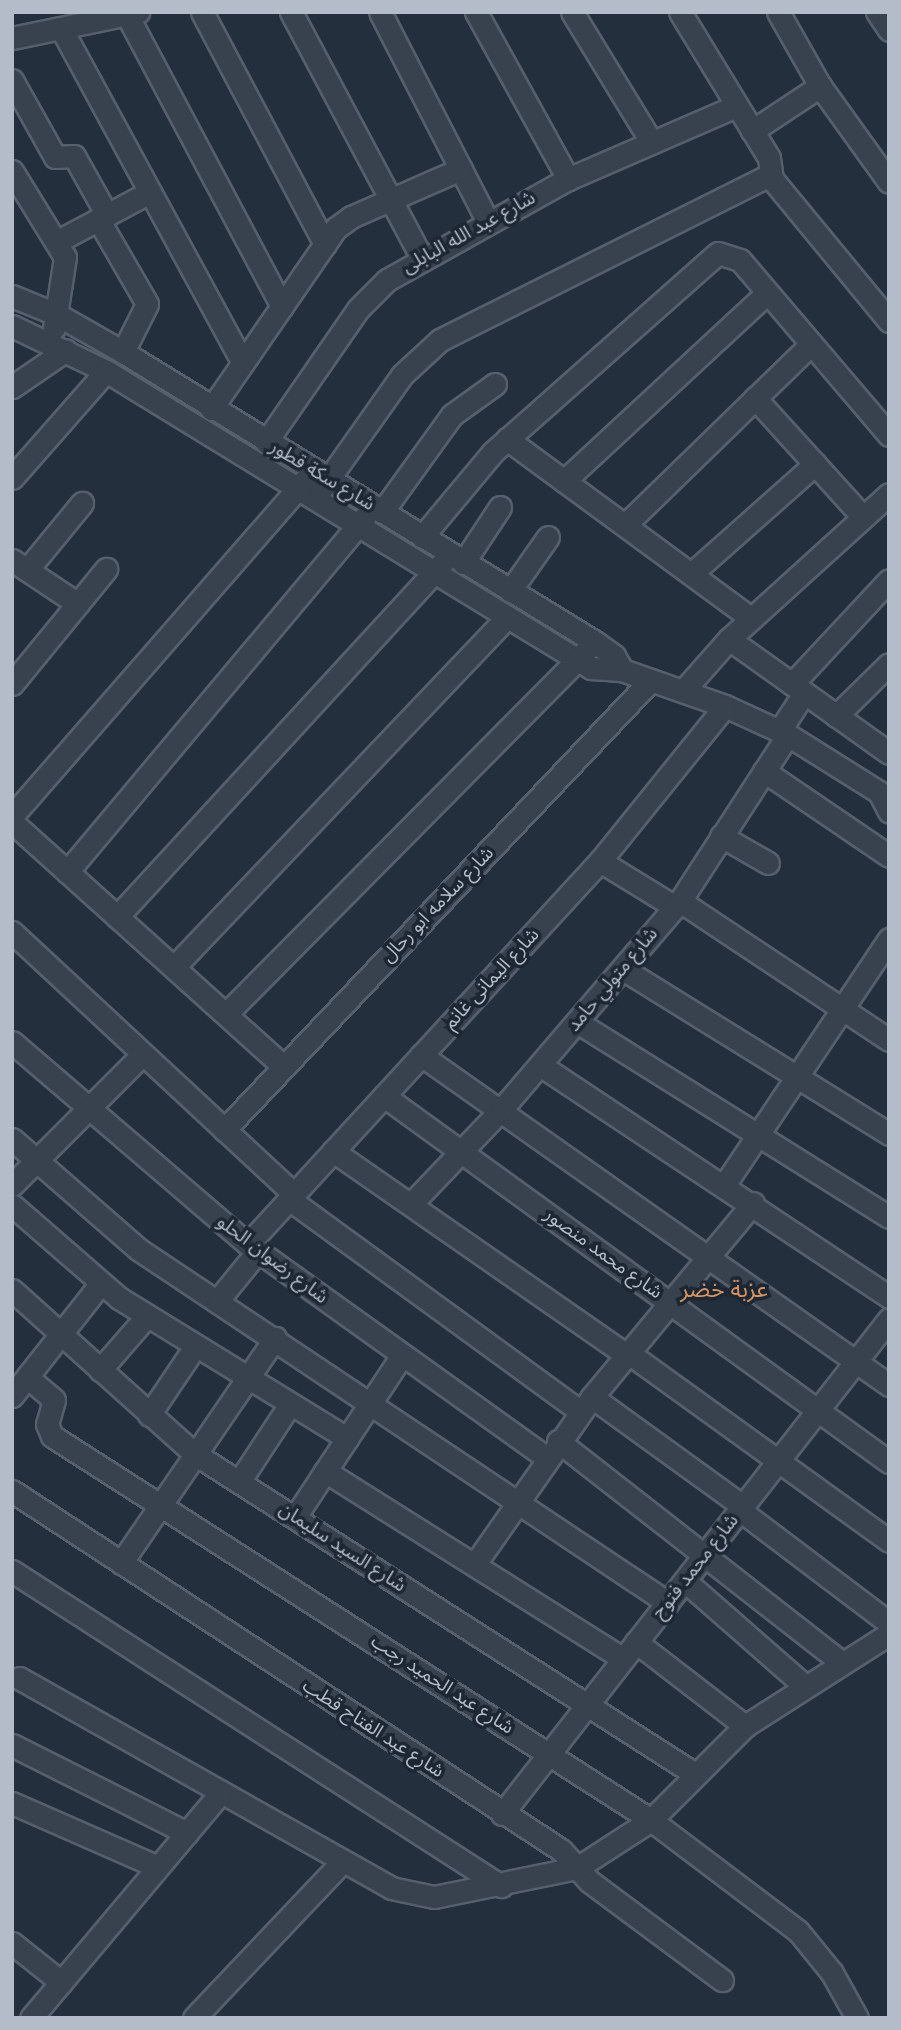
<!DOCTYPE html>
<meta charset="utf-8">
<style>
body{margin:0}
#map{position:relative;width:901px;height:2030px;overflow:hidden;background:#242f3e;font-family:"Nunito Sans","Noto Sans Arabic",sans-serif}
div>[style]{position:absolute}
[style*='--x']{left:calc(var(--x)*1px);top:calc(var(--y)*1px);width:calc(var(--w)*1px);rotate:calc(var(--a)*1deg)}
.roads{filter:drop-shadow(2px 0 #565f6c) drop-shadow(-2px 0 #565f6c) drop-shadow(0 2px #565f6c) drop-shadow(0 -2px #565f6c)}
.minor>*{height:21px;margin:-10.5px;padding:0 10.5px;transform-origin:10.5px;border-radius:10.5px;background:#38414e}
span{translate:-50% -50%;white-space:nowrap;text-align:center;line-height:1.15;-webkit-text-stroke:7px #1d2633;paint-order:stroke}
.street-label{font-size:19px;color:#b4bcc9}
.quarter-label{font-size:23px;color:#d59563}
.frame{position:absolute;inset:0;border:14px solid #b4bcc9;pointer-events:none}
</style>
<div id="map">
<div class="roads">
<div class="minor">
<div style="--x:202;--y:12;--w:263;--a:62.1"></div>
<div style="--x:291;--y:12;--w:277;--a:62"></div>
<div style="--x:380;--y:12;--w:234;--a:62.8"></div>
<div style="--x:476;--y:12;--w:191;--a:61.1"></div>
<div style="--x:572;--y:12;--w:153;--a:58.6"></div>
<div style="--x:680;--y:12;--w:171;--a:58.6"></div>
<div style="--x:769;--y:158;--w:21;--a:82"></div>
<div style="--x:772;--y:179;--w:184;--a:50.5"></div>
<div style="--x:778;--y:12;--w:85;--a:60.4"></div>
<div style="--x:820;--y:86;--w:118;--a:54.3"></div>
<div style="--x:877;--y:12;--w:22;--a:56"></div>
<div style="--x:127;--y:15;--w:330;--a:62"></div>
<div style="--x:61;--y:28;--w:381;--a:61.5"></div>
<div style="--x:12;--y:38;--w:129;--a:-11.7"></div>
<div style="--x:12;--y:80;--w:88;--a:60.8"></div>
<div style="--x:55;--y:157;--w:19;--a:-3"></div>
<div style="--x:74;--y:156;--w:68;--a:60.8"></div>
<div style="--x:752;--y:131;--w:82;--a:-33.5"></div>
<div style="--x:12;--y:171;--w:101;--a:58.4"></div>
<div style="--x:65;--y:257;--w:72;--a:98.8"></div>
<div style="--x:98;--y:219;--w:98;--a:60"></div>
<div style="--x:147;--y:304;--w:54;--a:116.6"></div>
<div style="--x:58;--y:241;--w:102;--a:-28.1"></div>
<div style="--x:12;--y:296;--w:50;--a:22.4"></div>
<div style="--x:58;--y:315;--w:75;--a:29.6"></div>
<div style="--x:123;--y:352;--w:554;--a:31.57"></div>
<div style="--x:595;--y:642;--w:24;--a:36"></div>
<div style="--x:614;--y:656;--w:16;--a:60"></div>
<div style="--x:12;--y:326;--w:104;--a:25.6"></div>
<div style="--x:106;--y:371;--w:569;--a:31.48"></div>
<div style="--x:591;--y:668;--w:31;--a:4"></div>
<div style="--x:622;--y:670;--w:109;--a:19.3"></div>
<div style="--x:725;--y:706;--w:69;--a:24.7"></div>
<div style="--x:788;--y:735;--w:107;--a:32.1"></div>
<div style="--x:879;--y:792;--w:22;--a:63"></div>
<div style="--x:12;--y:387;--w:65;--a:-34.4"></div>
<div style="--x:755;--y:398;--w:158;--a:47.8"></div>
<div style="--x:211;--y:409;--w:220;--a:-55.4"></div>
<div style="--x:336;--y:228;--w:19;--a:-36"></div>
<div style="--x:351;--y:217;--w:120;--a:-23.6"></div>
<div style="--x:507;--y:439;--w:303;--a:36.3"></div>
<div style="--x:266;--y:442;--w:162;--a:-55.3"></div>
<div style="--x:358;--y:309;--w:41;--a:-45"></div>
<div style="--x:387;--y:280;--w:207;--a:-29.2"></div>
<div style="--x:568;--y:179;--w:183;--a:-23.5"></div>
<div style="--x:12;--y:478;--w:142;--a:-48.7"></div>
<div style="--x:564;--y:481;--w:277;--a:-42.8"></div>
<div style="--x:320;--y:491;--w:142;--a:-54.7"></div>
<div style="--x:402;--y:375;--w:52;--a:-42.6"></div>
<div style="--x:440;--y:340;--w:370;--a:-26.6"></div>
<div style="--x:382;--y:512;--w:120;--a:-54.2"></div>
<div style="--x:452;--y:415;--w:53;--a:-35.8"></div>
<div style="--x:625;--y:525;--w:260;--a:-44.2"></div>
<div style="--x:422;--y:537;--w:111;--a:-50.1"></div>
<div style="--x:493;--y:452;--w:300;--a:-41.5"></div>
<div style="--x:718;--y:253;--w:23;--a:18"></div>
<div style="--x:740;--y:260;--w:230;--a:49.6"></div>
<div style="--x:12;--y:560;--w:79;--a:33.7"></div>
<div style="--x:463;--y:563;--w:67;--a:-56.5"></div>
<div style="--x:27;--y:570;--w:87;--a:-50.6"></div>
<div style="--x:691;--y:574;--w:166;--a:-41.6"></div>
<div style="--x:510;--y:591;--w:66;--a:-54.9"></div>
<div style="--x:729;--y:639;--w:196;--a:35.5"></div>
<div style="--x:12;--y:684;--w:149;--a:-50.7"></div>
<div style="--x:792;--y:684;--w:142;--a:-47"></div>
<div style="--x:683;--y:691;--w:69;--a:-48.5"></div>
<div style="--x:729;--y:639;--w:216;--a:-42.2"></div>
<div style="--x:836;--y:716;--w:74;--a:-44.5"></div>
<div style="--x:780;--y:730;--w:44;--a:-57"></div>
<div style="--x:764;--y:771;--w:151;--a:34.2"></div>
<div style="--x:12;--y:816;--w:449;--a:-48.9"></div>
<div style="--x:12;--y:822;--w:366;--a:42"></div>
<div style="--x:721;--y:836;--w:54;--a:29.9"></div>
<div style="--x:600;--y:861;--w:88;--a:31.5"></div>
<div style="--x:67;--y:872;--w:463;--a:-50"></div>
<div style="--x:680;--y:901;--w:251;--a:33.6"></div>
<div style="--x:117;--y:917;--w:481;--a:-47.4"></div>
<div style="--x:12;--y:932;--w:385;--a:42.9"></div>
<div style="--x:174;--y:967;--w:482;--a:-46.4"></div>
<div style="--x:623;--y:969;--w:313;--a:31.8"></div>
<div style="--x:226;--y:1014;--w:511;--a:-45.24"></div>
<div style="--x:577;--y:1022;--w:368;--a:32"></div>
<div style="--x:12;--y:1042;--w:311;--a:40.6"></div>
<div style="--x:248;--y:1244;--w:368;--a:35.6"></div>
<div style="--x:421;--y:1055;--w:573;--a:35.19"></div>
<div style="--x:540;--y:1065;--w:419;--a:33.6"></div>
<div style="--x:384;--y:1096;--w:624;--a:35.93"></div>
<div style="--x:224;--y:1130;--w:620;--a:-46.5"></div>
<div style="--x:12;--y:1139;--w:167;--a:41.1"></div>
<div style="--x:138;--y:1249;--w:637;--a:33.74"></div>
<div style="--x:333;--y:1151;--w:356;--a:34.8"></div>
<div style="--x:725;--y:1184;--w:295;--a:-56.2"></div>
<div style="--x:12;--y:1185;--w:185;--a:-45"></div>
<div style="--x:289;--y:1199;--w:360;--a:36.1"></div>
<div style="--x:411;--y:1204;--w:129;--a:-46.3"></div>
<div style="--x:500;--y:1111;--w:277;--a:-49.4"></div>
<div style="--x:680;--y:901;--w:198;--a:-57"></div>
<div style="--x:12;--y:1205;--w:142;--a:41"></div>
<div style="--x:119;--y:1298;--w:268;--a:31.6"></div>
<div style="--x:248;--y:1244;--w:520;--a:-47.42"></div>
<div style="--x:600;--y:861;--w:199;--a:-51.1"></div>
<div style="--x:12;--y:1290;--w:246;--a:41.9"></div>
<div style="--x:195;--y:1454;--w:594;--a:32.62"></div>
<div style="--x:218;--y:1300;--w:63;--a:-50.8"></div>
<div style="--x:627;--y:1352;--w:323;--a:35.8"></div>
<div style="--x:100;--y:1370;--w:70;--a:-49"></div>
<div style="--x:27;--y:1377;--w:35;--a:40"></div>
<div style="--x:54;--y:1400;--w:25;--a:106"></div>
<div style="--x:47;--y:1424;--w:13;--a:67"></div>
<div style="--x:52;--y:1436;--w:712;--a:32.66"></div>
<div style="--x:651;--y:1820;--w:184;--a:37.1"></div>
<div style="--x:798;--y:1931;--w:54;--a:51"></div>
<div style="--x:832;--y:1973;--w:51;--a:60.9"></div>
<div style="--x:12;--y:1396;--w:142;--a:-51.8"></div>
<div style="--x:592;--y:1397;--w:188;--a:35.9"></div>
<div style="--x:149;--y:1415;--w:81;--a:-56.1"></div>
<div style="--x:558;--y:1441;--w:360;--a:38"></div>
<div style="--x:325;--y:1471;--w:352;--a:32.2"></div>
<div style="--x:239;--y:1482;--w:93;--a:-56.8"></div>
<div style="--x:12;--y:1491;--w:656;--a:33.18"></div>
<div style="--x:561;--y:1850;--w:42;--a:47.9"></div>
<div style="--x:589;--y:1881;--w:166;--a:36.7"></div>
<div style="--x:741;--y:1511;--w:186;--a:37.1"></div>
<div style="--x:295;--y:1517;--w:192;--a:-56.5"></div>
<div style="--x:121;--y:1563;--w:273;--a:-55.6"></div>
<div style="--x:475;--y:1564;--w:204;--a:-55"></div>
<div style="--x:592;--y:1397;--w:252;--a:-50.3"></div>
<div style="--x:12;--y:1571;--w:582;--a:32.79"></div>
<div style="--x:685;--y:1581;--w:159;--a:41.2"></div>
<div style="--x:636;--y:1642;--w:138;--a:37.6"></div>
<div style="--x:19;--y:1678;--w:427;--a:29.4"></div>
<div style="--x:391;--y:1888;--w:44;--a:11.8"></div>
<div style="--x:434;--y:1897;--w:146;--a:-11.5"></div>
<div style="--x:577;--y:1868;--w:88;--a:-33"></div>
<div style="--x:651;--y:1820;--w:133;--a:-45"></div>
<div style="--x:745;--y:1726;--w:171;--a:-32.6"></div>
<div style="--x:12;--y:1745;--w:196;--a:26.7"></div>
<div style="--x:12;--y:1803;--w:159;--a:23.7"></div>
<div style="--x:502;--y:1814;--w:628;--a:-51.98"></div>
<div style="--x:12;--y:1943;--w:63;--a:38.5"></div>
<div style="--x:31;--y:2018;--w:295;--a:-49.9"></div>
<div style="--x:194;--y:2018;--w:216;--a:-46.5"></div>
</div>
</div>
<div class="street-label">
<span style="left:469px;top:233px;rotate:-29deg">شارع عبد الله البابلى</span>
<span style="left:322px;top:476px;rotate:31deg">شارع سكة قطور</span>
<span style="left:438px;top:905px;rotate:-46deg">شارع سلامه ابو رحال</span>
<span style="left:492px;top:979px;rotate:-47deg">شارع اليمانى غانم</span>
<span style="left:613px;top:980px;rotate:-50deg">شارع متولي حامد</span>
<span style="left:603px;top:1254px;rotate:36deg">شارع محمد منصور</span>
<span style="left:272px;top:1260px;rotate:37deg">شارع رضوان الحلو</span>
<span style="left:342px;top:1548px;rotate:33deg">شارع السيد سليمان</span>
<span style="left:696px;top:1567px;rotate:-52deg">شارع محمد فتوح</span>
<span style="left:442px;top:1685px;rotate:33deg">شارع عبد الحميد رجب</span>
<span style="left:373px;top:1729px;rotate:33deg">شارع عبد الفتاح قطب</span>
</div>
<div class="quarter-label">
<span style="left:724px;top:1290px">عزبة خضر</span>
</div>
<div class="frame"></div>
</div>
